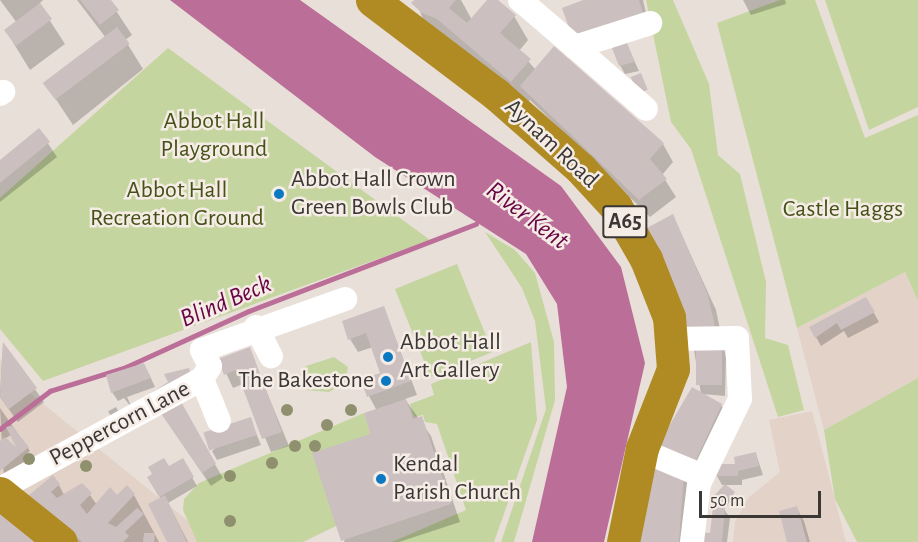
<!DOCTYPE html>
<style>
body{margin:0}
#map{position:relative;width:918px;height:542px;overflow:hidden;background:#e9dfd9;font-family:"Alegreya Sans",sans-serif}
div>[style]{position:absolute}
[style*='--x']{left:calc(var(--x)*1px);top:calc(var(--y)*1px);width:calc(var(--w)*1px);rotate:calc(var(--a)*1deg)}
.built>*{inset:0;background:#e3d2c8}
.green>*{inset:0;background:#c5d5a0;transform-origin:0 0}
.water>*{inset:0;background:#bb6e97}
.shadow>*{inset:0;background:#0003;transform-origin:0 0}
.stream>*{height:4.5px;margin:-2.25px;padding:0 2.25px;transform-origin:2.25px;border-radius:2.25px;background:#bb6e97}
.building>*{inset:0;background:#cbbfbf;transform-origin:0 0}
.minor>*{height:24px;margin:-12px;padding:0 12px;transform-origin:12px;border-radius:12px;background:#fff}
.highway>*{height:33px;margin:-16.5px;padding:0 16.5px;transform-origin:16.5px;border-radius:16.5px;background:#b08b23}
.trees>*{width:12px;height:12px;margin:-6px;border-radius:50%;background:#8f916e}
.dots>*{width:16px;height:16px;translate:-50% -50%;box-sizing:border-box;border:3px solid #f6ece6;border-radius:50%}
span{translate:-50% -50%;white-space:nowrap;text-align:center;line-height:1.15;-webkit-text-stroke:5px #f6ece6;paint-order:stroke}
.shield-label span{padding:2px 4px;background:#f6ece6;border:2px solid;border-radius:4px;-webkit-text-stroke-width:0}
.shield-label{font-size:22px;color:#3a3734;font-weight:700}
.park-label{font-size:24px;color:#455217}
.street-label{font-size:24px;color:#3a3734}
.poi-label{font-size:24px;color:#3a3734}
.left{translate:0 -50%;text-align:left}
.right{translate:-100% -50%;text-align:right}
.water-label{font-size:26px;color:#670445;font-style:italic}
.scale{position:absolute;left:699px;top:491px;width:122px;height:27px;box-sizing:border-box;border:3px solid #3a3734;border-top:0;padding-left:8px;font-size:18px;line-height:21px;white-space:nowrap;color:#3a3734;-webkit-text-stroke:4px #f6ece6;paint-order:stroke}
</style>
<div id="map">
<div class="built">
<div style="clip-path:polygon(905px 272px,918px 301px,918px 378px,824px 430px,797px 328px)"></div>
<div style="clip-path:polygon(0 358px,21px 386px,214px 542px,0 542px)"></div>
<div style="clip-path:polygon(812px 411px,846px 542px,733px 542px,735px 522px,749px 497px,780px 472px,769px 420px)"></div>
</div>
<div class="green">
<div style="clip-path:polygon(646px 0,673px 0,709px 84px,718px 155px,740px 174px,766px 282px,765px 338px,788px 345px,804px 410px,778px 417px,691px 149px,671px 122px)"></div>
<div style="clip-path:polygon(780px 0,815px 0,865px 138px,918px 115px,918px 301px,905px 272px,797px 328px,717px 23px)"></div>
<div style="clip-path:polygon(825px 0,918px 0,918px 107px,869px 130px)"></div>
<div style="clip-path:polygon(168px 48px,430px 240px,43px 381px,0 329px,0 198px)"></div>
<div style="clip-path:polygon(485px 232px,515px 250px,535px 273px,554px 342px,555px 400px,514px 542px,501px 542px,546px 409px,535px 321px,522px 288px)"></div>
<div style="left:457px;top:264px;width:95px;height:67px;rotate:68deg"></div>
<div style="clip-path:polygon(531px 342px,537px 420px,494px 542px,392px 542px,466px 510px,437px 424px,425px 422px,423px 415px,414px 417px,410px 404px,434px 395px,431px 384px)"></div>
<div style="clip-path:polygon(334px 357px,348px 367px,345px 383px,329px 392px,306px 390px,300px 374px,306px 366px)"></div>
<div style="clip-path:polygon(918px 378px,918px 542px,857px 542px,835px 499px,824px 430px)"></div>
<div style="clip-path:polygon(364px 413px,370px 434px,336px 526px,303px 542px,197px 542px,183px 510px,184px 499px,199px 483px)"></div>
</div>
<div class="water">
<div style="clip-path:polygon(170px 0,300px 0,561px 186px,621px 267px,645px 363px,604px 542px,532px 542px,567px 387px,557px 304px,526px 254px,375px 157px)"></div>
</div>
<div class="shadow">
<div style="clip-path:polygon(0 0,43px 0,39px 4px,65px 44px,30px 70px,6px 31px,17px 23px)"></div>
<div style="clip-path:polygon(77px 0,109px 0,132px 35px,125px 40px,143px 69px,73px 125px,47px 86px,106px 38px)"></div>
<div style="clip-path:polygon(416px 0,461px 0,472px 20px,496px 0,514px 16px,528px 40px,519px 51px,536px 70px,663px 144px,673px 162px,662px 175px,676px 197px,650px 217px,530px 100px,525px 106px,426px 28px)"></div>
<div style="clip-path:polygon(587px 0,643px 0,650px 30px)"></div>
<div style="clip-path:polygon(743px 0,785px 0,786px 4px,751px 15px)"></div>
<div style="clip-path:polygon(627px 45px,639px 71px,625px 74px,620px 65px)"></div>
<div style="clip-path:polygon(39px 130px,57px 157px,0 202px,0 162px)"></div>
<div style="clip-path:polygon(673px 216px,716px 310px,726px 358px,725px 396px,702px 394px,721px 405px,729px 419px,702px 475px,668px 458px,701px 394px)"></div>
<div style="clip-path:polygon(866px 299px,879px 322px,848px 338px,844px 331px,821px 346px,811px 328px)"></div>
<div style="clip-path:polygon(384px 308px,417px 395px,405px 399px,431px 436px,460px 522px,399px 542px,344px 542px,377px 411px,369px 396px,382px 374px,373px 347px,358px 352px,350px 339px)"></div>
<div style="clip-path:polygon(3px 344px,44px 402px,18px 422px,0 397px)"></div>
<div style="clip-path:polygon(249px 349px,289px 446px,271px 452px,243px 384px,233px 388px,220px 360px)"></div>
<div style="clip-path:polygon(149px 374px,155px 387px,127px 397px,132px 408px,124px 398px,118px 401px,112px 392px)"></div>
<div style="clip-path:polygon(179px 403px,223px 478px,211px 486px,170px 426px)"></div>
<div style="left:116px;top:407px;width:21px;height:9px;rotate:61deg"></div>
<div style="clip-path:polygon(evenodd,0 408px,30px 451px,24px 456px,28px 461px,4px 480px,0 408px,13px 434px,24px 451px,22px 452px,4px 439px,13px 434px)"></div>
<div style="clip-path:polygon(250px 419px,261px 445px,217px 460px,212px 451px)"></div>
<div style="clip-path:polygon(756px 454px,763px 475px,742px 480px,742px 485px,722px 485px,717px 476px)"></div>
<div style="clip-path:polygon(182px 460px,197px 486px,168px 503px,188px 542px,169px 542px,161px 499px,149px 477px)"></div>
<div style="clip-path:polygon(683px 475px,693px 493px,690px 542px,639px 542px)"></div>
<div style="clip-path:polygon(82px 484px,97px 505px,134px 495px,159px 542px,70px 542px,30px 496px,59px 485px,64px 495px)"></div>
<div style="clip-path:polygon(734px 493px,727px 506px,716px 496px)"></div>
<div style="clip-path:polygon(796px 507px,804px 521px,810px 542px,789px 542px)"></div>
<div style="clip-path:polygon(724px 509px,730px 518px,727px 542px,699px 542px,711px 535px)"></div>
</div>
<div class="stream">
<div style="--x:0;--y:429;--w:63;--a:-37.2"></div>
<div style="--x:50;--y:391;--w:80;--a:-17.5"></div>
<div style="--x:126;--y:367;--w:135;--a:-24.5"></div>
<div style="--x:249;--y:311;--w:243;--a:-21"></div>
</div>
<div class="building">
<div style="clip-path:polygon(80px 0,111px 0,119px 10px,100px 25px)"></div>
<div style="clip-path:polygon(414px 0,456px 0,449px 8px,467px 23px,487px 0,498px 0,516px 15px,500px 33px,531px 59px,511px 82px,437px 19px,422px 13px,411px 3px)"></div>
<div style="clip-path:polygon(583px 0,639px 0,644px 17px,573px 39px,562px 8px)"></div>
<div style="left:40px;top:3px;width:20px;height:45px;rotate:53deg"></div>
<div style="left:117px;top:27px;width:21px;height:93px;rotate:53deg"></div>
<div style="clip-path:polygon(627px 43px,635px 62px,619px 66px,612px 48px)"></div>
<div style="clip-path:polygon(554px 46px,664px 143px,650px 159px,667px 179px,639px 200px,520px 86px)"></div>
<div style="left:641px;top:73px;width:18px;height:11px;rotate:68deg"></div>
<div style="clip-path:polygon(39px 128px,50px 142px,0 183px,0 160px)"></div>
<div style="clip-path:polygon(673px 214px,708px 295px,716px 331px,687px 333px,647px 228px)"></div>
<div style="clip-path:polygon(866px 297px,875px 312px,841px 330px,837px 323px,815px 338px,809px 327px)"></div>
<div style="clip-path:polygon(384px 306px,411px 381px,367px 397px,361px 380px,380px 373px,366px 333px,348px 340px,342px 321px)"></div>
<div style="clip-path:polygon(3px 342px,37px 388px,9px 409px,0 397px)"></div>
<div style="clip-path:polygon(250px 347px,282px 432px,262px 439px,236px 370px,224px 375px,218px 359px)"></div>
<div style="left:696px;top:347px;width:26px;height:38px"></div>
<div style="clip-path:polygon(144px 363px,151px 378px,111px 393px,106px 375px)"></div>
<div style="clip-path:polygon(189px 368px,192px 379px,148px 395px,168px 382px,164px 374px)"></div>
<div style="clip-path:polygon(692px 387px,722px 404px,695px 462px,658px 445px)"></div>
<div style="clip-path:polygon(406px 399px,413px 419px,422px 416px,451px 504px,341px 541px,312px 453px,370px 434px,364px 413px)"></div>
<div style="clip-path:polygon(180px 400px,216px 464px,202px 473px,160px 412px)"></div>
<div style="left:251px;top:417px;width:19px;height:50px;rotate:72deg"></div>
<div style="clip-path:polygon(12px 426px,29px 447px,0 471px,0 441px,5px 437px,16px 447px,6px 427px)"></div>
<div style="clip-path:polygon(756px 452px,759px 466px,738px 471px,738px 476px,716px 476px,718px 464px,735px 464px,734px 457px)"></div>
<div style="clip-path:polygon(164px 458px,169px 466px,183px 458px,194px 477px,159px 497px,147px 477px,152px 474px,148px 467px)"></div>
<div style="clip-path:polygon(651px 466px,684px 474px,679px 542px,637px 542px)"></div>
<div style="clip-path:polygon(53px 475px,60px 484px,51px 492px,57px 498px,82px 483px,92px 493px,80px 505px,87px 514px,110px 487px,117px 495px,127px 485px,135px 494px,108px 523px,116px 527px,137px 508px,144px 514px,125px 532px,129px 536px,123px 542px,82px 542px,28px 496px)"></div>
<div style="clip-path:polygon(725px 484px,735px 492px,724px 503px,714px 496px)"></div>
<div style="clip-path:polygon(165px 495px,187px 542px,167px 542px,148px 504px)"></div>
<div style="clip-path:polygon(797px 506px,807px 542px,787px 542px,779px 511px)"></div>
<div style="clip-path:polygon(713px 507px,725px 508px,722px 542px,698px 542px,699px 532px,710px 533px)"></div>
<div style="clip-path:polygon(0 510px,43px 542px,0 542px)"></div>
<div style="clip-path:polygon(144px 533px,155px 533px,154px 542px,143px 542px)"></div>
</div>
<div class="minor">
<div style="--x:520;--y:0;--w:72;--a:40.5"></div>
<div style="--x:575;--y:47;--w:79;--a:-17.7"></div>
<div style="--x:575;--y:47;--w:94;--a:41.1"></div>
<div style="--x:0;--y:94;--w:4;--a:-34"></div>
<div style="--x:256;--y:327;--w:33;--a:63"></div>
<div style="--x:673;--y:339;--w:64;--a:-0.9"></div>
<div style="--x:737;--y:338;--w:61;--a:87.2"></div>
<div style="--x:740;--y:399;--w:94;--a:115.8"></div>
<div style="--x:699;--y:484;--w:58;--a:96.9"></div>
<div style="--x:202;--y:379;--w:45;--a:68"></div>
<div style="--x:641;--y:450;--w:67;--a:22.8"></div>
<div style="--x:0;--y:489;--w:230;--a:-28.6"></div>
<div style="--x:202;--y:379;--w:15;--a:-58"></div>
<div style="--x:210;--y:366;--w:18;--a:-117"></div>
<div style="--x:202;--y:350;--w:152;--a:-19.6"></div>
</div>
<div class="highway">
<div style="--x:372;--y:0;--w:156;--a:37.2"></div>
<div style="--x:496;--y:94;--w:113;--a:41.4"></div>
<div style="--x:581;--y:169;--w:52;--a:47.4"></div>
<div style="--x:616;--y:207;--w:60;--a:60"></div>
<div style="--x:646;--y:259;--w:62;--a:68.4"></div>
<div style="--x:669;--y:317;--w:52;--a:85.6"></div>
<div style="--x:673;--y:369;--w:85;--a:111.4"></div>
<div style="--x:642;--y:448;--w:96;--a:101.4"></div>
<div style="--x:0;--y:493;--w:78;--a:38.8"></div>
</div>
<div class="trees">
<div style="left:287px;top:410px"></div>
<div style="left:351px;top:410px"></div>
<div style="left:327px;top:425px"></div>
<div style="left:295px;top:446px"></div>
<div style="left:315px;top:446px"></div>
<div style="left:29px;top:459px"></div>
<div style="left:272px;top:463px"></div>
<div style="left:86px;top:466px"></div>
<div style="left:230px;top:476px"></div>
<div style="left:230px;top:521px"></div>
</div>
<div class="dots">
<div style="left:279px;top:194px;background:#0b78c2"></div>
<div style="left:388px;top:357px;background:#0b78c2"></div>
<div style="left:386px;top:381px;background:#0b78c2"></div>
<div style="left:381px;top:479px;background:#0b78c2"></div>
</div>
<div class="shield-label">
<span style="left:625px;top:222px">A65</span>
</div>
<div class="park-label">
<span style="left:214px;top:136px">Abbot Hall<br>Playground</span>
<span style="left:177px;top:205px">Abbot Hall<br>Recreation Ground</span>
<span style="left:843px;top:210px">Castle Haggs</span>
</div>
<div class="street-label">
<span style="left:551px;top:144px;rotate:43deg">Aynam Road</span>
<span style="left:120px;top:424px;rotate:-28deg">Peppercorn Lane</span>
</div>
<div class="poi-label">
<span class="left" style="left:291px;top:194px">Abbot Hall Crown<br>Green Bowls Club</span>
<span class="left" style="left:400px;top:357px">Abbot Hall<br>Art Gallery</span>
<span class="right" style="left:374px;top:381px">The Bakestone</span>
<span class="left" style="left:393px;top:479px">Kendal<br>Parish Church</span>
</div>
<div class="water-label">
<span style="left:527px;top:216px;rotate:37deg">River Kent</span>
<span style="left:226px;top:302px;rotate:-23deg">Blind Beck</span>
</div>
<div class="scale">50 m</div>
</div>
